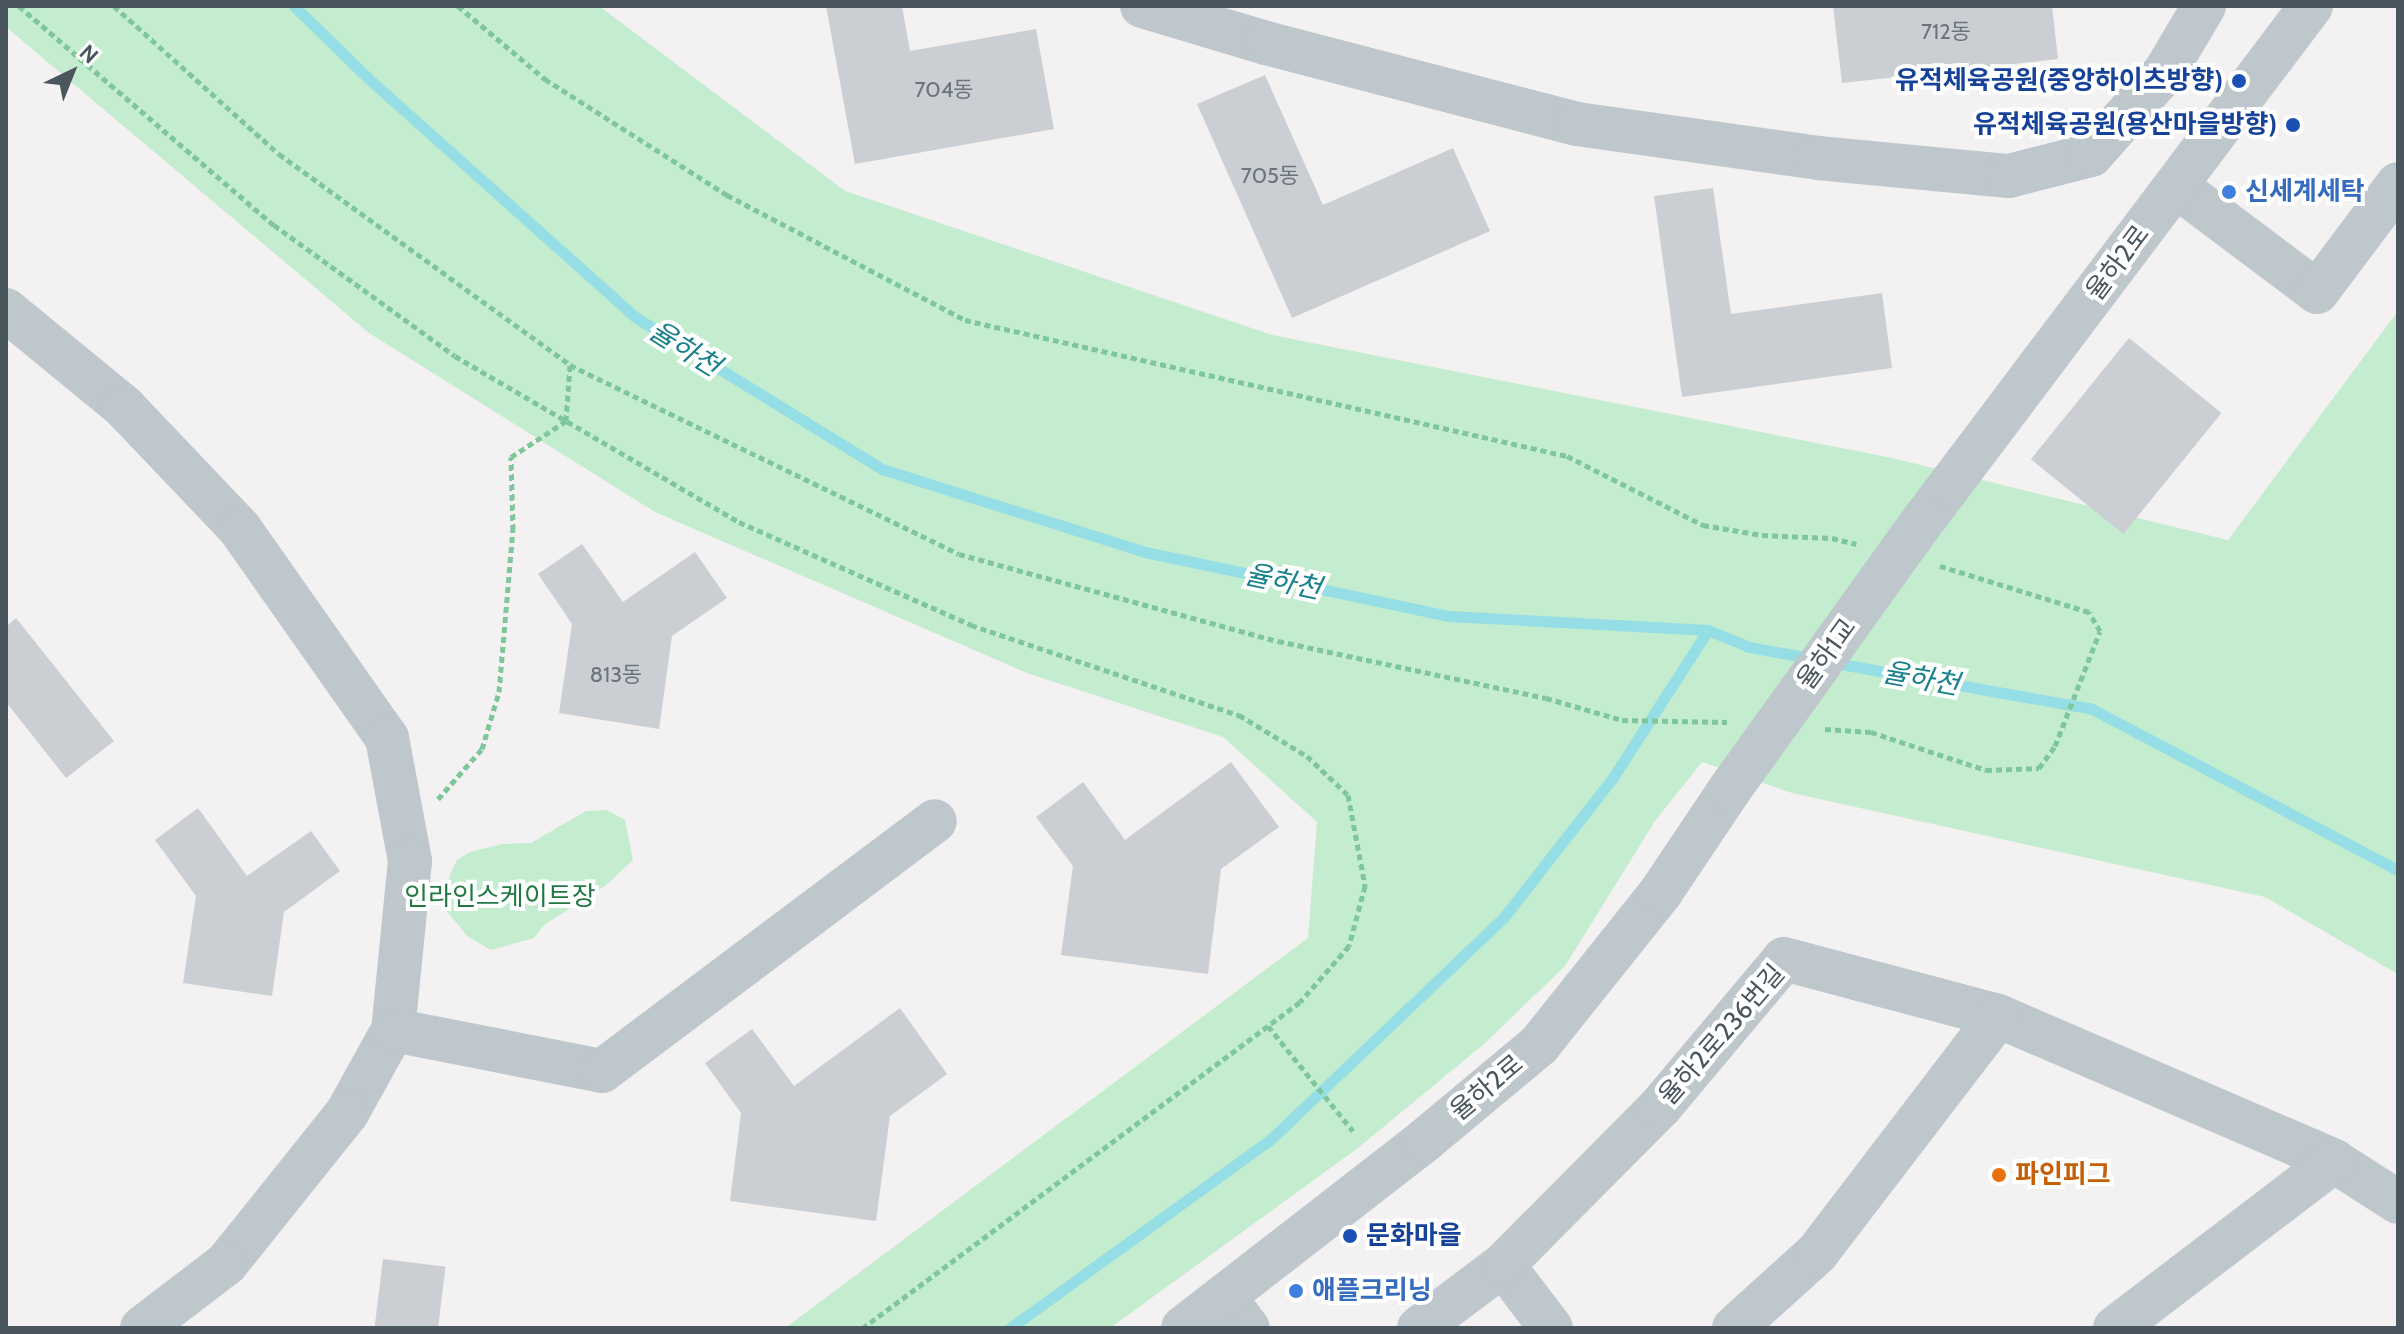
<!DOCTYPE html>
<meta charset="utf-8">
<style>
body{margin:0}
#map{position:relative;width:2404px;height:1334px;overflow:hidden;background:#f3f1f1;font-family:Cabin,"Noto Sans KR",sans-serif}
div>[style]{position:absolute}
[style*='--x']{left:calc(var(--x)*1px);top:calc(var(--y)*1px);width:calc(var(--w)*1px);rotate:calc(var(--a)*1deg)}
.green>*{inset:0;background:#c4ecce}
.stream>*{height:11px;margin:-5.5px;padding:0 5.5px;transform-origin:5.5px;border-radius:5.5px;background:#95dee5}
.building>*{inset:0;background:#cbcfd3;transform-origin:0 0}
.path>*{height:5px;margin-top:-2.5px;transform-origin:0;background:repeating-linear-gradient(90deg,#7fc79a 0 6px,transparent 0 10px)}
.minor>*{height:44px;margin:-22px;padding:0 22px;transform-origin:22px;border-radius:22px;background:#bec7cc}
.minor-bridge>*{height:44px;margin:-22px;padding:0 22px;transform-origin:22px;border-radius:22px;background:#bec7cc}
.dots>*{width:22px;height:22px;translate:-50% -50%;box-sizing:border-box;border:4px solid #fff;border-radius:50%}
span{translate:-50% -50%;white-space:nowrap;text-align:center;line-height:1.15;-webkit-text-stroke:8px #fff;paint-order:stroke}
.number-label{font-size:22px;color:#6a747a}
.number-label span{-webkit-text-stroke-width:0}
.transit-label{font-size:26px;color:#164399;font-weight:700}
.right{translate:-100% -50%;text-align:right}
.left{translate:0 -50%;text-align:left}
.shop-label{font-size:26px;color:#366cbe;font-weight:700}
.street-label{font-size:26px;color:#4a565d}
.park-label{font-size:26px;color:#207941}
.food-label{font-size:26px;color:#c56008;font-weight:700}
.water-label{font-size:28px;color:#18818b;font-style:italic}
.frame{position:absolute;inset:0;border:8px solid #4a565d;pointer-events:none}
.north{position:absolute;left:32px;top:32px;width:80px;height:80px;-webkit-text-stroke:6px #fff;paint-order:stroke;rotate:43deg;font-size:22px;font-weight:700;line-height:32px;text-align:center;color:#4a565d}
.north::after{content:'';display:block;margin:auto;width:28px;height:36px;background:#4a565d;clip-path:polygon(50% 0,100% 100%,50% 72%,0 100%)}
</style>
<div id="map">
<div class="green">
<div style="clip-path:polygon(6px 6px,599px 6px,845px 191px,1272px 335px,1892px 458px,2228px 540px,2398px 311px,2398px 974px,2265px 897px,1792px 793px,1702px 762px,1655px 821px,1565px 966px,1485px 1043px,1358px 1148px,1110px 1328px,785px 1328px,1308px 938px,1317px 822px,1223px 737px,1027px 673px,655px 512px,369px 333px,6px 27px)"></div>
<div style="clip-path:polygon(607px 810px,625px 820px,633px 860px,605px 886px,544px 925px,534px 938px,491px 950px,467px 936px,445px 909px,443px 893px,449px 877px,457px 860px,470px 852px,502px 844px,531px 843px,586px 811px)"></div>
</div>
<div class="stream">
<div style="--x:294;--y:6;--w:105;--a:44.2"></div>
<div style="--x:369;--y:79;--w:357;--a:41.8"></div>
<div style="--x:635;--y:317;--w:290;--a:31.6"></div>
<div style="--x:882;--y:469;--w:276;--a:17.5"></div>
<div style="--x:1145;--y:552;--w:312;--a:11.9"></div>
<div style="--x:1450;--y:616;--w:258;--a:3.1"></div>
<div style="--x:1708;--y:630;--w:44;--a:22.5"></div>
<div style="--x:1749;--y:647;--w:62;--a:10.2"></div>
<div style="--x:1835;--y:663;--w:261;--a:10.1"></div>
<div style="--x:2092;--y:709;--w:346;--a:27.8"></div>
<div style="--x:1010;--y:1328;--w:322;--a:-35.9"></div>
<div style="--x:1271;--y:1139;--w:322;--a:-43.6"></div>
<div style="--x:1504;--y:917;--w:175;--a:-52"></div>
<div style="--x:1612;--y:779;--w:177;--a:-57.2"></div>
</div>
<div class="building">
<div style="clip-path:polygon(826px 6px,902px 6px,910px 51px,1036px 29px,1054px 129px,855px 164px)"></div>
<div style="clip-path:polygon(1833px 6px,2052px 6px,2058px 59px,1842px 83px)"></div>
<div style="clip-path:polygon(1265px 75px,1323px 205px,1453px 148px,1490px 231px,1292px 318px,1197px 104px)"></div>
<div style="clip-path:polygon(1713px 188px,1731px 314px,1882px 293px,1892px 368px,1682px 397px,1654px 196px)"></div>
<div style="left:2129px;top:338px;width:119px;height:156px;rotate:39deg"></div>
<div style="clip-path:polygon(582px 544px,623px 602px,695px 552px,727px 598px,672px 636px,659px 729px,559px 713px,572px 624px,538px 574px)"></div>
<div style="clip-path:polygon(16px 618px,114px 741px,66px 778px,6px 702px,6px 627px)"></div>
<div style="clip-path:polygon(1231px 762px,1279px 827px,1221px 869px,1208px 974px,1061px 955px,1073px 866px,1036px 817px,1083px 782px,1125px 840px)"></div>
<div style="clip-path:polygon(198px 808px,247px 876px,311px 831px,340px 871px,284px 912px,272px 996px,183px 983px,196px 896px,155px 840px)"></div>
<div style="clip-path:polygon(900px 1008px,947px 1074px,890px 1116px,876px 1221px,730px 1201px,741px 1113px,705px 1063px,752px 1029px,794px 1086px)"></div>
<div style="left:383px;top:1259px;width:63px;height:69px;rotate:7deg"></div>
</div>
<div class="path">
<div style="--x:19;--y:6;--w:336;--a:40.7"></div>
<div style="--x:274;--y:225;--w:223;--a:35.9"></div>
<div style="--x:455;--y:356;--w:329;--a:30.3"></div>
<div style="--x:739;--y:522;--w:254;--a:23.9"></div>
<div style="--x:971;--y:625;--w:283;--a:18.6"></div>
<div style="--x:1239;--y:715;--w:79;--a:31.1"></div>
<div style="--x:1307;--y:756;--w:57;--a:43.6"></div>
<div style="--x:1348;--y:795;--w:93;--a:79.4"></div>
<div style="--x:1365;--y:886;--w:62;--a:104.9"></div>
<div style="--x:1349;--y:946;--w:74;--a:131.2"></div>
<div style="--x:1300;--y:1002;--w:545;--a:143.28"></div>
<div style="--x:114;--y:6;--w:222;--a:41.9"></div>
<div style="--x:279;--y:154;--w:359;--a:35.9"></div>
<div style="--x:570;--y:365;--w:432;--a:25.9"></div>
<div style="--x:959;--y:554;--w:331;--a:15.3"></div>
<div style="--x:1278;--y:641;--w:274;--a:12"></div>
<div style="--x:1546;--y:698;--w:79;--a:16.1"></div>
<div style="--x:1622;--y:720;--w:105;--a:1.1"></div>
<div style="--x:458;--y:6;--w:114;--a:40"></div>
<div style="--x:545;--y:79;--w:216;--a:32.5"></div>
<div style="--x:727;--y:195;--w:269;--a:27.7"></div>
<div style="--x:965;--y:320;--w:617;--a:12.73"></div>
<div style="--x:1567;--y:456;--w:153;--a:26.9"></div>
<div style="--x:1703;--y:525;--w:60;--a:9.6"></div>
<div style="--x:1762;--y:535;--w:70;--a:2.5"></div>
<div style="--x:1832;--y:538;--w:25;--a:14"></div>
<div style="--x:1825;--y:729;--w:46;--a:3.7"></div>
<div style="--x:1871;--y:732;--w:121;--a:18.3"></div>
<div style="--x:1986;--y:770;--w:53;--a:-2.2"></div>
<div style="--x:2039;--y:768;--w:27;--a:-54"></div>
<div style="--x:2055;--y:746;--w:123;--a:-68.6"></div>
<div style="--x:2100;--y:631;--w:22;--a:-120"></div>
<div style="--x:2089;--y:612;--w:156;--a:-162.8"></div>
<div style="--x:438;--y:799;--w:67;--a:-48.7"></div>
<div style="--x:482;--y:749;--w:59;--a:-73.4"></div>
<div style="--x:499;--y:692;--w:163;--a:-85.1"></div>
<div style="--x:513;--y:530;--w:73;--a:-91.6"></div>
<div style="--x:511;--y:457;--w:66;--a:-33.2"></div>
<div style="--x:566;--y:421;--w:56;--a:-85.9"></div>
<div style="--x:1268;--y:1026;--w:135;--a:51"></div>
</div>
<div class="minor">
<div style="--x:1142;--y:6;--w:129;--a:16.6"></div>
<div style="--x:1266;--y:43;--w:321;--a:14.6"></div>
<div style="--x:1577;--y:124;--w:243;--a:8"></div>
<div style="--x:1818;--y:158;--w:192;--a:5.4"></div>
<div style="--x:2009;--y:176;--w:85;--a:-14.4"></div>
<div style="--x:2091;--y:155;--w:111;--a:-48.3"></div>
<div style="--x:2165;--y:72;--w:77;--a:-59.4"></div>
<div style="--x:2176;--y:186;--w:176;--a:36.9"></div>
<div style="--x:2317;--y:292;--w:135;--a:-53.1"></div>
<div style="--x:6;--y:310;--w:153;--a:39.4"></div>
<div style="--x:124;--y:407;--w:168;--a:46.4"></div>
<div style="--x:240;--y:529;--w:256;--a:54.9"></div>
<div style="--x:387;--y:738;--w:125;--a:79.4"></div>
<div style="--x:410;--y:861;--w:170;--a:95.7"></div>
<div style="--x:393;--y:1030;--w:95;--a:119"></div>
<div style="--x:347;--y:1113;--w:192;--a:128.7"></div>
<div style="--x:227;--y:1263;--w:107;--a:142.6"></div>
<div style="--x:1925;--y:518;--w:641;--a:-52.99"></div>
<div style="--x:393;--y:1030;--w:213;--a:11.1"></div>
<div style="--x:602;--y:1071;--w:416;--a:-36.9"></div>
<div style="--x:1503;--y:1265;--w:79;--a:52.7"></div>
<div style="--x:1225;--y:1298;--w:38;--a:53"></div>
<div style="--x:1183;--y:1328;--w:306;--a:-37.8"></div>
<div style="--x:1425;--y:1140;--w:148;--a:-39.8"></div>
<div style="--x:1539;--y:1045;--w:196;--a:-51.4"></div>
<div style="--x:1661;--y:892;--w:124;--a:-56.2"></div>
<div style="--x:1419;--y:1328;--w:105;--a:-36.9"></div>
<div style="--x:1503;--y:1265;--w:223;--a:-45.2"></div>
<div style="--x:1660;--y:1107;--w:193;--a:-50"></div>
<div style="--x:1784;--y:959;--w:221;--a:14.9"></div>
<div style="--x:1998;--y:1016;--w:366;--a:23.3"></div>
<div style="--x:2334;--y:1161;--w:76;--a:32.6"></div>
<div style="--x:1734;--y:1328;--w:112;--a:-42.1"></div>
<div style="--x:1817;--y:1253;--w:298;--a:-52.6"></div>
<div style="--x:2115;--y:1328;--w:275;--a:-37.3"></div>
</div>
<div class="minor-bridge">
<div style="--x:1730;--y:789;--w:334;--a:-54.3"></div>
</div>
<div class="dots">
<div style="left:2239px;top:81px;background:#1a4fb4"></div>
<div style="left:2293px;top:125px;background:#1a4fb4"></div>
<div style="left:2229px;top:192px;background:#3f7fe0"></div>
<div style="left:1999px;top:1175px;background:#e8710a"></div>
<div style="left:1350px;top:1236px;background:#1a4fb4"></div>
<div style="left:1296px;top:1291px;background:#3f7fe0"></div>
</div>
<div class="number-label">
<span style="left:1946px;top:32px">712동</span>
<span style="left:944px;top:90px">704동</span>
<span style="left:1270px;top:176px">705동</span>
<span style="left:616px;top:675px">813동</span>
</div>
<div class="transit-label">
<span class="right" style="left:2223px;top:81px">유적체육공원(중앙하이츠방향)</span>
<span class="right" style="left:2277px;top:125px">유적체육공원(용산마을방향)</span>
<span class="left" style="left:1366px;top:1236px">문화마을</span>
</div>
<div class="shop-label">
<span class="left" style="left:2245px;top:192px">신세계세탁</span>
<span class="left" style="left:1312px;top:1291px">애플크리닝</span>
</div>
<div class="street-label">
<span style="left:2118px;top:263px;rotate:-53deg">율하2로</span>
<span style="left:1827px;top:654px;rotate:-54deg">율하1교</span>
<span style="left:1722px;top:1035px;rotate:-49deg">율하2로236번길</span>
<span style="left:1487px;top:1088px;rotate:-40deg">율하2로</span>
</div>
<div class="park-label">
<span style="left:500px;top:897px">인라인스케이트장</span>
</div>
<div class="food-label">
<span class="left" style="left:2015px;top:1175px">파인피그</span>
</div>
<div class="water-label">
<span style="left:685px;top:348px;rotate:32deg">율하천</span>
<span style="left:1283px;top:581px;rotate:12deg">율하천</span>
<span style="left:1921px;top:678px;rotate:10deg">율하천</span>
</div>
<div class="frame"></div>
<div class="north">N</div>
</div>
